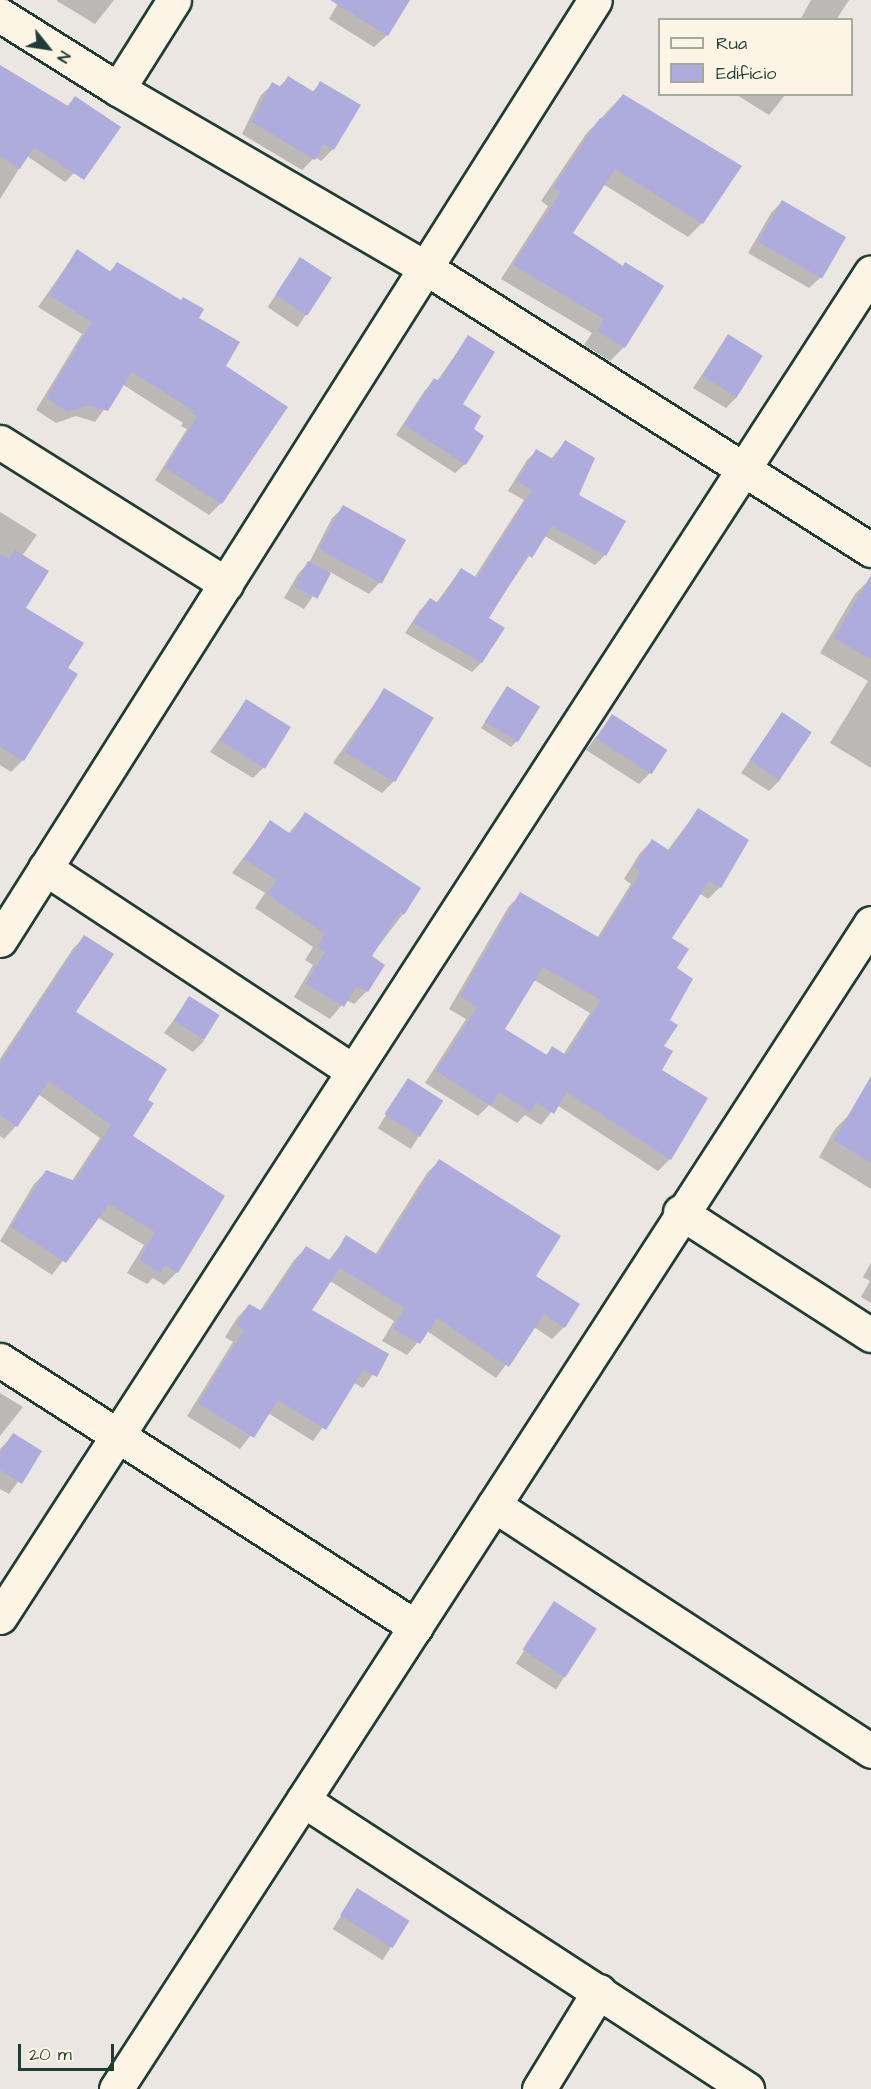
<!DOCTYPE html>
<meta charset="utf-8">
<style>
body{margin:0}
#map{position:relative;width:871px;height:2089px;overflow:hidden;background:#ece6e3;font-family:"Architects Daughter",sans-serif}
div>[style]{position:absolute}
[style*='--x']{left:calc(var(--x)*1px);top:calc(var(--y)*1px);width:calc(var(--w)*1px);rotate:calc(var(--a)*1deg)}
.shadow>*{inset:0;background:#0003;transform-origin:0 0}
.building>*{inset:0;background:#adacdd;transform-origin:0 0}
.roads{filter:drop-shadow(2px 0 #1f3d34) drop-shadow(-2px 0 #1f3d34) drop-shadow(0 2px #1f3d34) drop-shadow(0 -2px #1f3d34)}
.minor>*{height:33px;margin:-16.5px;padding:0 16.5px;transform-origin:16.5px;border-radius:16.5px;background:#fcf5e5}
span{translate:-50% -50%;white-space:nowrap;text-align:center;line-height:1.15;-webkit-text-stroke:5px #fcf5e5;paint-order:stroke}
.legend{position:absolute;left:658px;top:18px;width:195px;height:78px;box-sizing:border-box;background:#fcf5e5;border:2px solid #a4ab9e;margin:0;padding:8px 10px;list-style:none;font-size:18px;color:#1f3d34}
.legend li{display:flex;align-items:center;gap:12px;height:30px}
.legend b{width:30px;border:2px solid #a4ab9e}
.north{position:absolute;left:18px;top:18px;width:60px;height:60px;-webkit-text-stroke:4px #fcf5e5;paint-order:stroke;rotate:120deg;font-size:16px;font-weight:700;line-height:24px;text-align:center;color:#1f3d34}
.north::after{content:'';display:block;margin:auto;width:21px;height:27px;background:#1f3d34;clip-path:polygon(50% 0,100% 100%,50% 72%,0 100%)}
.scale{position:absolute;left:18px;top:2044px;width:96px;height:27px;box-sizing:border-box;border:3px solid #1f3d34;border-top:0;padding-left:8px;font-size:18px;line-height:21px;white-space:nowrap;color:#1f3d34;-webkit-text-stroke:4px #fcf5e5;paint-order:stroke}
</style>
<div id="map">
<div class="shadow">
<div style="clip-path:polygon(114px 0,95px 24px,57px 1px,57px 0)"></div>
<div style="clip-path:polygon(340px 0,408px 0,387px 35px,374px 47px,329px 19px)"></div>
<div style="clip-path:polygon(811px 0,849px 0,836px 20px,800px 20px)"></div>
<div style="clip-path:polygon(0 66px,66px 107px,75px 98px,74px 173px,65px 182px,27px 156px,0 199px)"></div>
<div style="clip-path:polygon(288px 78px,311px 93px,321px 83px,359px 106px,333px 149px,321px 161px,315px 157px,302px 170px,242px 134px,261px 95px,273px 84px,279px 87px)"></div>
<div style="clip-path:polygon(786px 94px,769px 115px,737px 95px,737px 94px)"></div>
<div style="clip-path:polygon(623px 95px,702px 223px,688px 237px,603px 184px,571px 233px,624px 347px,610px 361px,584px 345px,592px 333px,501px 279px,548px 206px,541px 201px,586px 134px)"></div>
<div style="clip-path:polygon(782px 202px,821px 277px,809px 288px,748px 253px,771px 213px)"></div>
<div style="clip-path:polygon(77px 251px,109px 272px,117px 264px,197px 318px,221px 503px,209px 515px,155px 480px,187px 429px,181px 426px,183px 423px,122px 384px,95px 422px,76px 416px,56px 423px,36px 410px,82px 334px,38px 307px)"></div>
<div style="left:300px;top:259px;width:36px;height:58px;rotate:34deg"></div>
<div style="clip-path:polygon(728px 336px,737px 397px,726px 408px,693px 388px)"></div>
<div style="clip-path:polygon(468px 337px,461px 405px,471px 430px,465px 464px,455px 473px,396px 435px,425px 390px,437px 381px)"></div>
<div style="clip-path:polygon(565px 442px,577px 495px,605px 555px,595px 565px,543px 535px,487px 619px,481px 663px,472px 672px,405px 633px,420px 610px,430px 600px,436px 603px,461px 570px,474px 578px,524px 500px,508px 491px,527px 460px,537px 451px,551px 459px)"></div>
<div style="clip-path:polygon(344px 507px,380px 582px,369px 594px,330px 572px,304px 609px,284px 598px,298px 574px,310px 561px,332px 518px)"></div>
<div style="clip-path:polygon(0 512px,37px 535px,22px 556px,0 620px)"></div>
<div style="clip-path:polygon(870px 579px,871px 579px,871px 768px,830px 743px,868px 681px,820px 653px,855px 594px)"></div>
<div style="clip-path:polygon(66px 669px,75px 674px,23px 760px,11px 772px,0 765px,0 673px)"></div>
<div style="clip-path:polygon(508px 688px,516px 742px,511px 747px,481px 728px)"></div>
<div style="clip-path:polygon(384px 690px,393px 782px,382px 793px,333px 763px)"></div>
<div style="clip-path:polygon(246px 701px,264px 767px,253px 778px,210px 752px)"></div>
<div style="clip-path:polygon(782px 714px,780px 780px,769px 791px,741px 773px)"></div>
<div style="clip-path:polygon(612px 716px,650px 773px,639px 784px,586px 750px)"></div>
<div style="clip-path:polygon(evenodd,698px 810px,720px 887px,708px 899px,699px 893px,669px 939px,675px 968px,660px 1070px,670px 1159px,658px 1171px,557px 1105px,541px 1125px,525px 1115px,517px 1123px,489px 1105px,478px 1116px,425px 1083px,466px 1019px,449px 1009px,509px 906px,521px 894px,597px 938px,631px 884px,624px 879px,640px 853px,652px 841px,667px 851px,698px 810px,534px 980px,590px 1013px,563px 1055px,552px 1048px,545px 1056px,503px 1029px,534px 980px)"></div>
<div style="clip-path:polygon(305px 814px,403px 914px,370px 957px,367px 991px,354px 1004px,346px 1000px,330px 1019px,294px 997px,313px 965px,305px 960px,313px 947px,255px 908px,265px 893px,232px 873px,270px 822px,288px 834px)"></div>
<div style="clip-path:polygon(84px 937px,74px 1013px,146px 1100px,131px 1137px,223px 1196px,177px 1272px,164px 1285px,153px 1278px,147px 1284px,127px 1273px,144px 1245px,97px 1217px,52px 1275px,0 1241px,34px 1184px,46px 1172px,72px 1181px,100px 1138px,38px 1094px,16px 1126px,4px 1139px,0 1136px,0 1059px,72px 950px)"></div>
<div style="clip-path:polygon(190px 998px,204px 1041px,193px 1052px,164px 1033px)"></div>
<div style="left:408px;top:1080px;width:39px;height:57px;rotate:32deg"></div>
<div style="clip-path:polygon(851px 1113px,871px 1125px,871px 1189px,819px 1157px,835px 1129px)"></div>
<div style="clip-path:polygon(439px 1161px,534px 1276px,564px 1327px,552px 1339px,534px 1327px,496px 1378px,427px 1331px,407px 1355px,382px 1341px,394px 1321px,330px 1281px,310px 1310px,387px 1355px,363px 1388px,354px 1383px,313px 1441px,268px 1413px,240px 1449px,187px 1416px,233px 1342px,225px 1337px,237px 1318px,249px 1305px,259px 1312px,294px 1260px,306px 1248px,328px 1261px,347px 1237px,375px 1255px,427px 1173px)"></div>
<div style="clip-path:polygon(871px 1263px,871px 1303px,861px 1297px,870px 1281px,863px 1277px)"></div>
<div style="clip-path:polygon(0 1393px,23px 1407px,0 1436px)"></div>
<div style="clip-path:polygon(13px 1435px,40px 1452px,9px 1494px,0 1489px,0 1449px)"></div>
<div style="left:555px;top:1603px;width:48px;height:72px;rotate:33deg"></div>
<div style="left:357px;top:1890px;width:59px;height:46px;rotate:32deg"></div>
</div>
<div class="building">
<div style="clip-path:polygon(330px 0,410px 0,388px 36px)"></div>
<div style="clip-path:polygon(0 65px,68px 106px,75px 96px,121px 127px,84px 180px,34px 147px,20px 169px,0 156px)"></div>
<div style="clip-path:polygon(288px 76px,314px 92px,320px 81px,361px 105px,334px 150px,324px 144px,315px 160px,252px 122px,272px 82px,281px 87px)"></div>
<div style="clip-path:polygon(623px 94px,742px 166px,703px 224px,615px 169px,573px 233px,623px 266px,625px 262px,664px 286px,625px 348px,597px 331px,604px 319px,513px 265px,561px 192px,554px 187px,600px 118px,603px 120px)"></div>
<div style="left:782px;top:200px;width:74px;height:48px;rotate:30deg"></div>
<div style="clip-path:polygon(77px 249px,111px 272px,117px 262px,181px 300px,183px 297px,204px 309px,199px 318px,240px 342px,226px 366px,288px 407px,222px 504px,165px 468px,197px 417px,192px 414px,194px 411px,132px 372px,108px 411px,88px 405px,68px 412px,46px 398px,92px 322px,49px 295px)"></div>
<div style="left:300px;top:257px;width:38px;height:45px;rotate:33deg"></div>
<div style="left:728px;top:334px;width:41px;height:49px;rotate:32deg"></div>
<div style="clip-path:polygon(468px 335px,495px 352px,463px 404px,481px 416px,474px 429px,484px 436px,466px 465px,404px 425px,434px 378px,439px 381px)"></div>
<div style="clip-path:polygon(565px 440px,595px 458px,579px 495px,626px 521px,606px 556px,552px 526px,532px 558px,528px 555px,489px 618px,505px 628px,482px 663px,413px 623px,430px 598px,438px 603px,461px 568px,477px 578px,532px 490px,517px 481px,536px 449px,553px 459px)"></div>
<div style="left:343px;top:505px;width:72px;height:50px;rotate:29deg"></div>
<div style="clip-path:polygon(15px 550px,49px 571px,26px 608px,84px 643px,68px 668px,78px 674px,24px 761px,0 747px,0 554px,9px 559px)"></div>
<div style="left:308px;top:561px;width:26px;height:29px;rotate:28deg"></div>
<div style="clip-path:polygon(871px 575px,871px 659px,834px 638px)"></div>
<div style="left:507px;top:686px;width:39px;height:42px;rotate:32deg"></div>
<div style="left:384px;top:688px;width:58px;height:75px;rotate:31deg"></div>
<div style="left:246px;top:699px;width:53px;height:49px;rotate:32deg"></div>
<div style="left:782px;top:712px;width:36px;height:58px;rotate:34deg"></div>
<div style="left:612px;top:714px;width:66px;height:29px;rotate:33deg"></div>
<div style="clip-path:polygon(evenodd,698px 808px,749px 840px,721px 888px,709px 881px,672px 938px,689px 949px,677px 968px,693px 979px,670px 1020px,678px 1025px,664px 1046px,673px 1051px,662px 1070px,708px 1098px,671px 1160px,567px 1092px,554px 1114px,536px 1102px,530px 1112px,499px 1092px,491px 1106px,436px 1071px,477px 1007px,460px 996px,520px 892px,600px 938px,641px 872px,634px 867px,652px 839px,670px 851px,698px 808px,543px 967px,601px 1000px,566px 1055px,552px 1046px,547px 1055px,505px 1029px,543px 967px)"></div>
<div style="clip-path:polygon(305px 812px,421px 888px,404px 915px,400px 912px,372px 956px,385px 965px,368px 992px,357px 986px,344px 1007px,306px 984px,325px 952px,317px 947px,325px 934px,267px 894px,277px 880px,244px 859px,270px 820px,291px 834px)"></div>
<div style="clip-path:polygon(84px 935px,114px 954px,76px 1012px,167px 1069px,148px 1100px,154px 1103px,133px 1136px,225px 1196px,178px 1273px,165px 1265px,160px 1273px,139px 1260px,155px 1232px,109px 1204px,66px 1263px,11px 1227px,46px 1170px,75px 1181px,111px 1125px,49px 1081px,17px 1127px,0 1115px,0 1063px)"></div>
<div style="left:189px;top:996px;width:36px;height:29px;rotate:32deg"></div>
<div style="clip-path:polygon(871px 1076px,871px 1163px,834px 1140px)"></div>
<div style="left:408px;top:1078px;width:42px;height:43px;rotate:33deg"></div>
<div style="clip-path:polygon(439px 1159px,561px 1236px,536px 1276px,580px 1304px,565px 1328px,544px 1314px,509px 1367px,437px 1318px,420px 1344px,393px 1329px,405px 1308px,340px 1268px,312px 1310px,389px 1354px,377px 1377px,363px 1370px,326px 1430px,278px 1400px,254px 1438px,198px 1403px,244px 1330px,236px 1324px,249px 1304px,262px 1311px,306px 1246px,331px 1261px,346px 1235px,378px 1255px)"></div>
<div style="clip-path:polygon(13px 1433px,42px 1451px,22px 1484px,0 1470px,0 1453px)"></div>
<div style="left:554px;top:1601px;width:51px;height:58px;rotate:33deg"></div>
<div style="left:357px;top:1888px;width:62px;height:32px;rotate:32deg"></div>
</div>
<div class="roads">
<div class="minor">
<div style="--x:0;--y:15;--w:139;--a:32.1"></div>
<div style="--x:118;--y:89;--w:356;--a:30.2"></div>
<div style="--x:426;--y:268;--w:527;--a:32.36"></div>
<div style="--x:118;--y:89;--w:105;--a:-57.8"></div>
<div style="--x:0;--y:442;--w:267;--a:32.1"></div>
<div style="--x:45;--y:868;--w:369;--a:33.4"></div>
<div style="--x:0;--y:940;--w:1112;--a:-57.67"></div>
<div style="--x:680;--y:1212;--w:227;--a:32.8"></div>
<div style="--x:0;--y:1360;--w:494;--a:32.7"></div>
<div style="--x:494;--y:1505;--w:450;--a:33.1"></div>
<div style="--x:0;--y:1617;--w:1602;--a:-57.07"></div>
<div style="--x:303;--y:1800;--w:530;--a:33.06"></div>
<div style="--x:116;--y:2089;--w:1389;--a:-57.08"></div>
<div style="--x:539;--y:2089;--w:115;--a:-58.5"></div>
</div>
</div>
<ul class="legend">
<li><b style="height:8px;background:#fcf5e5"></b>Rua</li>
<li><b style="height:16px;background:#adacdd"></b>Edifício</li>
</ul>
<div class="north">N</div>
<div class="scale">20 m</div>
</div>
